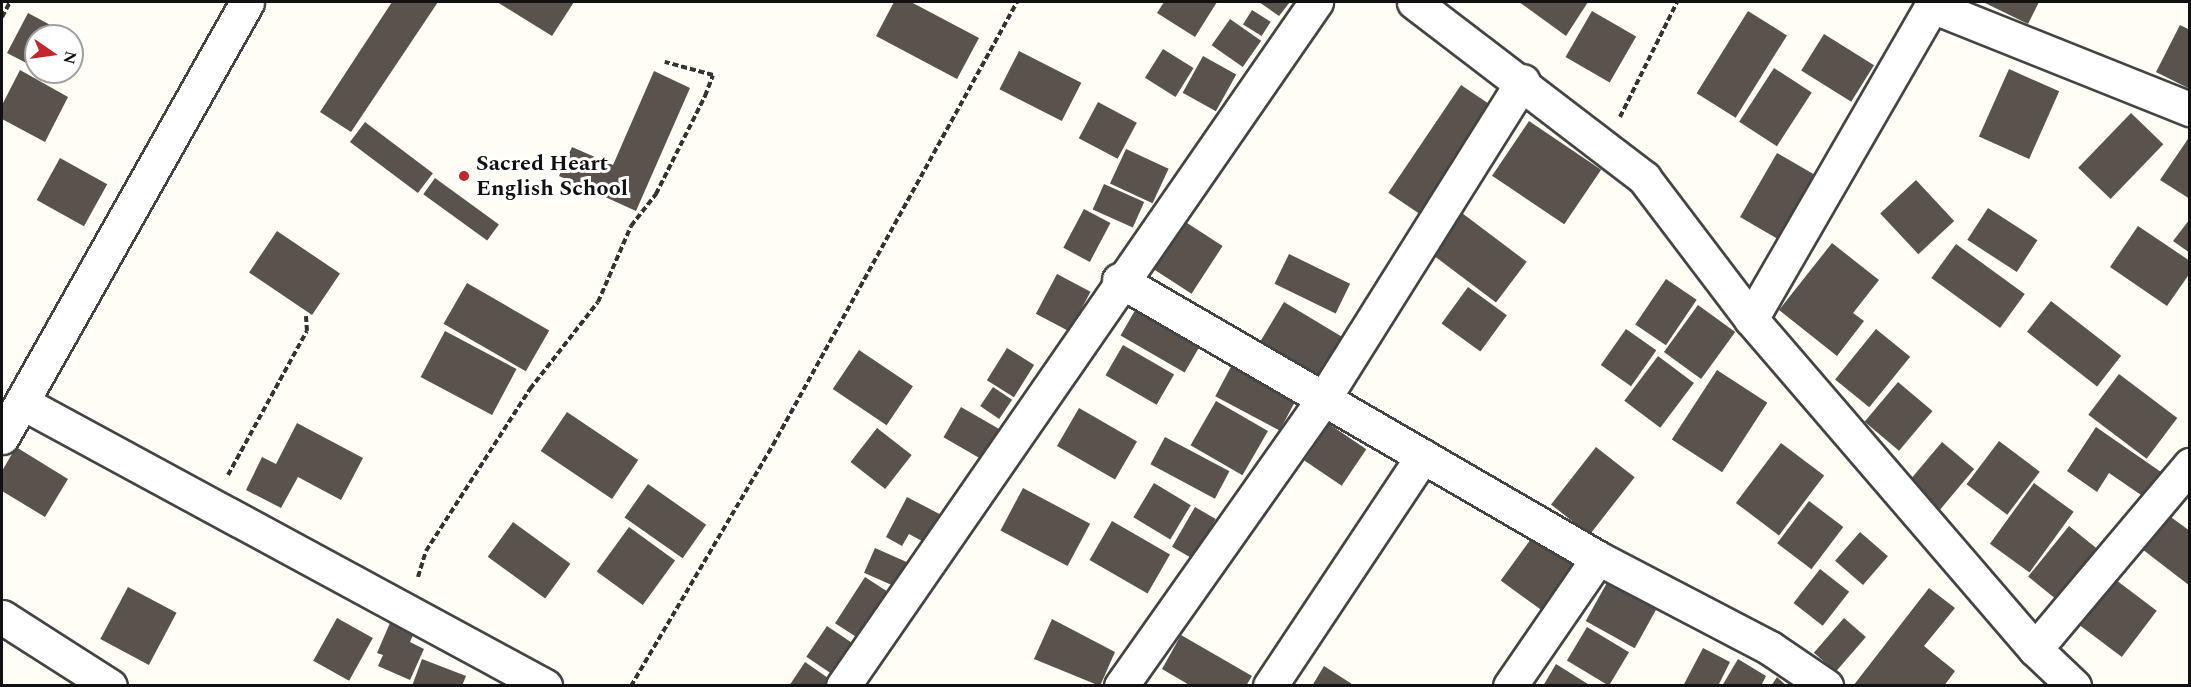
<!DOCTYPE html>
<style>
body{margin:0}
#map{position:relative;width:2191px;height:687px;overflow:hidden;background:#fffdf5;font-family:Spectral,serif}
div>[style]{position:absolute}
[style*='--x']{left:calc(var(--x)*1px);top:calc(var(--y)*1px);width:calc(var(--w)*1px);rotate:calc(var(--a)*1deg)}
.building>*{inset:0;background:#5a524d;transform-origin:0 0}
.path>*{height:4px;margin-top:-2px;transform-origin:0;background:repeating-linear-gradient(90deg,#333 0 6px,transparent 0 9px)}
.roads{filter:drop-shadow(2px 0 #444) drop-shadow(-2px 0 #444) drop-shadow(0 2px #444) drop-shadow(0 -2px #444)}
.minor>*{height:33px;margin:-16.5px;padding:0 16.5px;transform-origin:16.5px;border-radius:16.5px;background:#fff}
.dots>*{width:16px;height:16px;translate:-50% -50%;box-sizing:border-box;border:3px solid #fff;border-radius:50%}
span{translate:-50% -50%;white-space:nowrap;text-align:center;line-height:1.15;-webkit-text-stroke:6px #fff;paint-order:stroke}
.poi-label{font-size:22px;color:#111;font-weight:700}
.left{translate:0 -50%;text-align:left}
.frame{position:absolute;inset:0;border:3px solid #111;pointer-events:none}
.north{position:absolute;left:24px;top:24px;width:60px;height:60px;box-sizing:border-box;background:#fff;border:2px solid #a0a0a0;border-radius:50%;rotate:103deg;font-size:16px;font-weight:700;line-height:24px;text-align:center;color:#111}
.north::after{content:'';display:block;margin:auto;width:21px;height:27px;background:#c4262e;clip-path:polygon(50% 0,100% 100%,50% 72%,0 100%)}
</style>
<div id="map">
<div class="building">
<div style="clip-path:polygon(392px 2px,438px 2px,351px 132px,320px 112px)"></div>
<div style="clip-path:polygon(497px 2px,574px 2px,552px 36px)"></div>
<div style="clip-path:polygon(894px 2px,911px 2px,979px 38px,957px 79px,876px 36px)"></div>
<div style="clip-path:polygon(1164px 2px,1217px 2px,1195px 37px,1157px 13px)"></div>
<div style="clip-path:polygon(1259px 2px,1290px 2px,1279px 16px)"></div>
<div style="clip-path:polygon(1519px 2px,1588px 2px,1566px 36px)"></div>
<div style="clip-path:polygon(1983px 2px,2039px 2px,2028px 24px)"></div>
<div style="left:1252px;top:10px;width:22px;height:17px;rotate:32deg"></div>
<div style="left:1592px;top:11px;width:51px;height:53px;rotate:30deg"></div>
<div style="left:1748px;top:11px;width:46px;height:97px;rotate:32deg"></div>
<div style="clip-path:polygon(28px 13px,71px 36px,36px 36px,36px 68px,7px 53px)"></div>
<div style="left:1230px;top:19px;width:38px;height:32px;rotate:35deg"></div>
<div style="clip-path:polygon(2180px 25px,2190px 30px,2190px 89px,2156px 72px)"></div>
<div style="left:1824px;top:34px;width:59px;height:43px;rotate:32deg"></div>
<div style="left:1163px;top:49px;width:36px;height:34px;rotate:32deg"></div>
<div style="left:1019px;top:51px;width:70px;height:43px;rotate:27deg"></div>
<div style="left:1203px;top:56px;width:38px;height:42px;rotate:29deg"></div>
<div style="left:1774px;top:68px;width:45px;height:64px;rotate:33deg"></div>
<div style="left:2009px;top:69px;width:55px;height:74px;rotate:24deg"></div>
<div style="clip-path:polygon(20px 70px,68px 97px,45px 142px,2px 119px,2px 105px)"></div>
<div style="clip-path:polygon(654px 71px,690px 88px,636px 211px,559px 176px,572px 147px,613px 165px)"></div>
<div style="clip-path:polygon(43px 72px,60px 72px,56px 79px)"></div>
<div style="left:1461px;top:85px;width:42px;height:130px;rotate:34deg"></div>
<div style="left:1098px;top:102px;width:44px;height:41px;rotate:28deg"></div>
<div style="left:2131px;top:113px;width:45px;height:76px;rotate:44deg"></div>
<div style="left:1529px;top:121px;width:87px;height:66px;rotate:34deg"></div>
<div style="left:365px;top:122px;width:85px;height:25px;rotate:37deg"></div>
<div style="clip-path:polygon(2190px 136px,2190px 199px,2160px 180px)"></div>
<div style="left:1126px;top:149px;width:47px;height:38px;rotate:25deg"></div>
<div style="left:1777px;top:153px;width:48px;height:74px;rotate:30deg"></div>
<div style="left:60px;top:158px;width:54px;height:48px;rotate:29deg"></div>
<div style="left:435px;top:178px;width:79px;height:20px;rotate:36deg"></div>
<div style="left:1916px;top:180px;width:56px;height:49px;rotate:47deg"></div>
<div style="left:1104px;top:184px;width:44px;height:28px;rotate:24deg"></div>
<div style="left:1988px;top:208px;width:59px;height:38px;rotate:33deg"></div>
<div style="left:1084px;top:209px;width:30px;height:44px;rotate:28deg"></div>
<div style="left:1458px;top:210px;width:86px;height:51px;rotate:37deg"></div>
<div style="clip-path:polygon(2190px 219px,2190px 253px,2173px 241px)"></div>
<div style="left:1184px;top:221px;width:46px;height:57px;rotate:33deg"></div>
<div style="clip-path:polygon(2138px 226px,2190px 261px,2190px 273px,2167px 306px,2110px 267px)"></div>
<div style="left:277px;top:231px;width:76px;height:50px;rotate:34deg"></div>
<div style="clip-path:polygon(1832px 243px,1879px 280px,1853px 313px,1864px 321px,1837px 356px,1779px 310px)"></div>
<div style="left:1956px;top:244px;width:85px;height:42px;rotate:36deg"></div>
<div style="left:1289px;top:254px;width:68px;height:33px;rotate:26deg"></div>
<div style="left:1057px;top:274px;width:38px;height:45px;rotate:28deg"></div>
<div style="left:1666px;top:279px;width:37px;height:55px;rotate:34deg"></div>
<div style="left:467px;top:283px;width:95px;height:47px;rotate:30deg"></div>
<div style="left:1468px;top:287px;width:48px;height:45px;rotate:36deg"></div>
<div style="left:2051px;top:301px;width:89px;height:39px;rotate:38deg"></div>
<div style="left:1284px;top:302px;width:72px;height:46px;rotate:31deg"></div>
<div style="left:1698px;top:305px;width:46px;height:58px;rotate:36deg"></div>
<div style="left:1137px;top:307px;width:74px;height:33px;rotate:30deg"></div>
<div style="left:1626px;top:329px;width:37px;height:44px;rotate:35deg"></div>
<div style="left:1876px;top:329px;width:44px;height:65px;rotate:39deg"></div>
<div style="left:445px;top:331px;width:81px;height:52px;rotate:28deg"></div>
<div style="left:1123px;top:345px;width:59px;height:35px;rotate:30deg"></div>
<div style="left:1007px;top:348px;width:32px;height:38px;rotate:32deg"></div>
<div style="left:859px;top:350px;width:65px;height:47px;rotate:34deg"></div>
<div style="left:1658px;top:356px;width:45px;height:56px;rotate:37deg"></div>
<div style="left:1234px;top:361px;width:73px;height:40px;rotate:28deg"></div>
<div style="left:1717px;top:370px;width:60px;height:83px;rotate:33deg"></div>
<div style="left:2119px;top:374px;width:73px;height:51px;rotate:37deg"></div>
<div style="left:1898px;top:382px;width:45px;height:52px;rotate:40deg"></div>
<div style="left:993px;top:387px;width:23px;height:23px;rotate:34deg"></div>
<div style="left:1216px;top:401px;width:60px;height:51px;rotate:30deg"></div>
<div style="left:961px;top:407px;width:51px;height:35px;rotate:30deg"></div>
<div style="left:1079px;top:408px;width:67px;height:44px;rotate:30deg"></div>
<div style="left:567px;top:412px;width:86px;height:47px;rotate:34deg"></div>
<div style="clip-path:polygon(297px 423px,363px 458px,341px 500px,298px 477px,281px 508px,246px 490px,262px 457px,276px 464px)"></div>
<div style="left:1329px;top:424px;width:45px;height:44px;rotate:34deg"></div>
<div style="clip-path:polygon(2096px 427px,2161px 472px,2144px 497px,2109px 473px,2097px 492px,2067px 471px)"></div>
<div style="left:877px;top:428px;width:44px;height:43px;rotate:38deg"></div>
<div style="left:1165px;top:437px;width:73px;height:31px;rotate:28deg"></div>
<div style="left:1999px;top:441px;width:51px;height:54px;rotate:37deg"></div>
<div style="left:1942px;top:442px;width:42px;height:54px;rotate:40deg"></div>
<div style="left:1781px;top:443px;width:54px;height:75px;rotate:37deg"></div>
<div style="clip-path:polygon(16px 447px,68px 479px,45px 517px,2px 491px,2px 471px)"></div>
<div style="left:1596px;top:447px;width:49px;height:73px;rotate:38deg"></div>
<div style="left:1154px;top:483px;width:43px;height:40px;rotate:31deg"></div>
<div style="left:2034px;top:483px;width:49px;height:75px;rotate:36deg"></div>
<div style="left:648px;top:484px;width:71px;height:41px;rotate:35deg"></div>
<div style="left:1023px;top:488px;width:76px;height:48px;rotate:28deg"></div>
<div style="clip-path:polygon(907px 497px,949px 519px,935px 548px,909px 534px,902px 546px,886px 537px)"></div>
<div style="left:1809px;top:501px;width:43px;height:53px;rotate:37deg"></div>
<div style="left:1195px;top:507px;width:24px;height:46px;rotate:30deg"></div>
<div style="clip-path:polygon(2168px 515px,2190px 531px,2190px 586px,2142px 549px)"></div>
<div style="left:1112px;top:521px;width:67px;height:45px;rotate:30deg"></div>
<div style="left:513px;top:522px;width:71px;height:43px;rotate:36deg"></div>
<div style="left:2069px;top:526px;width:35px;height:65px;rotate:39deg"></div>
<div style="left:629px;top:527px;width:57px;height:55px;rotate:36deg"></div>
<div style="left:1536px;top:532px;width:52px;height:60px;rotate:36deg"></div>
<div style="left:1860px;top:532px;width:37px;height:38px;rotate:41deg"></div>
<div style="left:875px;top:548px;width:42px;height:27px;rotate:24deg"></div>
<div style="left:1820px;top:569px;width:37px;height:43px;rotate:38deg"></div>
<div style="left:865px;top:577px;width:37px;height:55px;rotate:33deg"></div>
<div style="left:2112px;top:577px;width:56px;height:58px;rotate:37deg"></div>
<div style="left:1609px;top:579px;width:56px;height:48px;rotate:29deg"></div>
<div style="left:128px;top:587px;width:55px;height:59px;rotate:28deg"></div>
<div style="clip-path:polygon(1929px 588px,1955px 608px,1924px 646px,1955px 671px,1944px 686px,1853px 686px)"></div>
<div style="clip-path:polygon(393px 616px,417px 626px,410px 642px,424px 649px,410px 680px,378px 666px,383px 655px,377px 653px)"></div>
<div style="left:337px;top:618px;width:41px;height:49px;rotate:29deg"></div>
<div style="left:1844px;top:618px;width:29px;height:46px;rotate:41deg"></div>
<div style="clip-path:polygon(1052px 619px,1115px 652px,1100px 686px,1034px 659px)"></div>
<div style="left:827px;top:626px;width:34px;height:37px;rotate:34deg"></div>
<div style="left:1587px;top:627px;width:49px;height:39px;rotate:31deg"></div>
<div style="clip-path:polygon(1181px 635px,1252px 676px,1246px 686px,1191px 686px,1162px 669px)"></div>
<div style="clip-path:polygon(1703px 648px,1730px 662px,1718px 686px,1683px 686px)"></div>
<div style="clip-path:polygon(422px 659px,466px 676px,462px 686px,412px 686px)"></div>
<div style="clip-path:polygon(1738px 659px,1766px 676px,1761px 686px,1722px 686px)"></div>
<div style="clip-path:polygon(805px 662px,831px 680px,827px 686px,789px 686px)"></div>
<div style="clip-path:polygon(1556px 664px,1591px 686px,1543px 686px)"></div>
<div style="clip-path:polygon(1324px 666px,1355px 686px,1312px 686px)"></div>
<div style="clip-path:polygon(1777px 677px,1787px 686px,1771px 686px)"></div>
</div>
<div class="path">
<div style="--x:2;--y:17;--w:17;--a:-62"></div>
<div style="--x:1620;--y:117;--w:128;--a:-63.6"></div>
<div style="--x:228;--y:475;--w:164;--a:-61.3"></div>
<div style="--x:307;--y:331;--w:15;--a:-94"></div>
<div style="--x:418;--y:577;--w:27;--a:-73"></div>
<div style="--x:426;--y:551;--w:193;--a:-57.3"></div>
<div style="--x:530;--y:389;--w:110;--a:-52"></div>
<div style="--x:598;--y:302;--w:83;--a:-66.5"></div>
<div style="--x:631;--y:226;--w:41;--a:-52"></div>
<div style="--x:656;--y:194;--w:110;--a:-63.4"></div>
<div style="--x:705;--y:96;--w:22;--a:-69"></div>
<div style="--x:713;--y:75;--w:50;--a:-164.8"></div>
<div style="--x:631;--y:686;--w:280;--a:-59.5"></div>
<div style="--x:773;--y:445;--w:506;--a:-61.15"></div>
</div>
<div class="roads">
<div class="minor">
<div style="--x:1414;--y:2;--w:290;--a:37.4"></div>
<div style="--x:1644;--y:178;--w:177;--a:52.8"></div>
<div style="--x:1751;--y:319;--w:435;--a:49.3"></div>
<div style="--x:2035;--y:649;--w:54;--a:43.5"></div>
<div style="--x:1932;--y:6;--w:278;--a:21.8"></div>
<div style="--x:1119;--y:280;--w:554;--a:30.13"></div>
<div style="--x:1598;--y:558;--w:194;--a:27.6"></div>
<div style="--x:1770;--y:648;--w:68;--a:34.2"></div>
<div style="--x:1751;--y:319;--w:366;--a:-60"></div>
<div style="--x:23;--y:403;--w:594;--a:28.46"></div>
<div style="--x:2;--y:437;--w:499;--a:-60.6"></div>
<div style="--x:2;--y:617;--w:128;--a:32.6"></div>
<div style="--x:2035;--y:649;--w:241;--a:-49.9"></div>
<div style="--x:843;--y:686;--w:832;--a:-55.34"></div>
<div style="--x:1121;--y:686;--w:352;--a:-54.8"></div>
<div style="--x:1324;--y:398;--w:374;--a:-57.9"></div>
<div style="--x:1270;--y:686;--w:276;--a:-56.4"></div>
<div style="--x:1510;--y:686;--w:155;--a:-55.5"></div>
</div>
</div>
<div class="dots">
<div style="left:464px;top:176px;background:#c4262e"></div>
</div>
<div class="poi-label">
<span class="left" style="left:476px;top:176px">Sacred Heart<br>English School</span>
</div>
<div class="frame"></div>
<div class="north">N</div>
</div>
